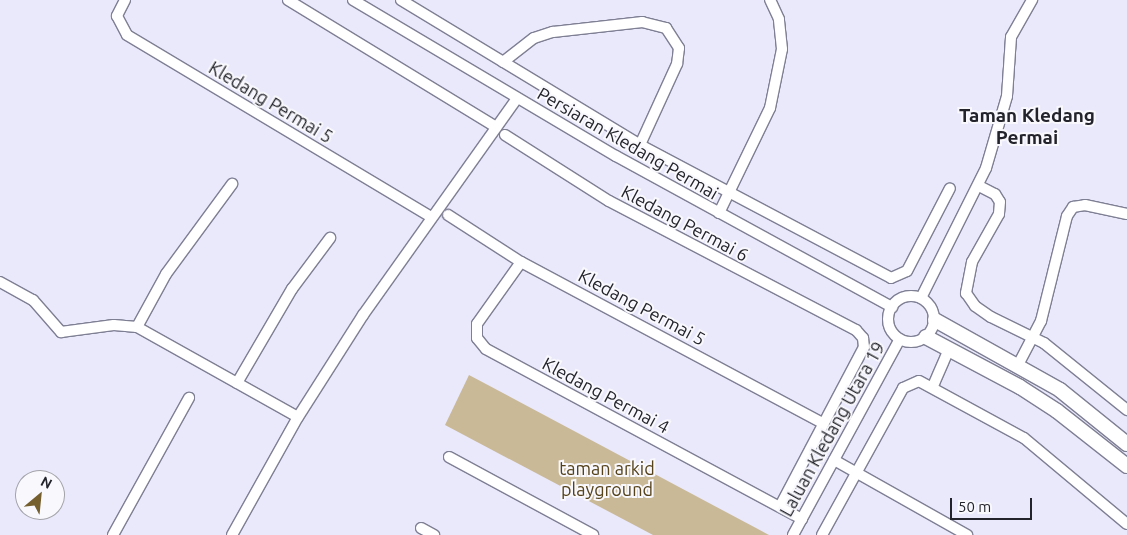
<!DOCTYPE html>
<style>
body{margin:0}
#map{position:relative;width:1127px;height:535px;overflow:hidden;background:#eae9fc;font-family:Ubuntu,sans-serif}
div>[style]{position:absolute}
[style*='--x']{left:calc(var(--x)*1px);top:calc(var(--y)*1px);width:calc(var(--w)*1px);rotate:calc(var(--a)*1deg)}
.green>*{inset:0;background:#cab997}
.roads{filter:drop-shadow(1px 0 #7f7f94) drop-shadow(-1px 0 #7f7f94) drop-shadow(0 1px #7f7f94) drop-shadow(0 -1px #7f7f94)}
.street>*{height:10px;margin:-5px;padding:0 5px;transform-origin:5px;border-radius:5px;background:#fff}
.street>.ring{margin:-5px;padding:0;box-sizing:content-box;background:none;border:10px solid #fff;border-radius:50%}
.secondary>*{height:14px;margin:-7px;padding:0 7px;transform-origin:7px;border-radius:7px;background:#fff}
span{translate:-50% -50%;white-space:nowrap;text-align:center;line-height:1.15;-webkit-text-stroke:4px #f8f8fd;paint-order:stroke}
.street-label{font-size:18px;color:#23232b}
.park-label{font-size:18px;color:#55421a}
.neighbourhood-label{font-size:19px;color:#23232b;font-weight:700}
.north{position:absolute;left:15px;top:470px;width:50px;height:50px;box-sizing:border-box;background:#f8f8fd;border:1px solid #a3a3a9;border-radius:50%;rotate:28deg;font-size:14px;font-weight:700;line-height:20px;text-align:center;color:#23232b}
.north::after{content:'';display:block;margin:auto;width:18px;height:22px;background:#765f2f;clip-path:polygon(50% 0,100% 100%,50% 72%,0 100%)}
.scale{position:absolute;left:950px;top:498px;width:82px;height:22px;box-sizing:border-box;border:2px solid #23232b;border-top:0;padding-left:6px;font-size:15px;line-height:18px;white-space:nowrap;color:#23232b;-webkit-text-stroke:4px #f8f8fd;paint-order:stroke}
</style>
<div id="map">
<div class="green">
<div style="clip-path:polygon(469px 375px,769px 535px,653px 535px,445px 425px)"></div>
</div>
<div class="roads">
<div class="street">
<div style="--x:125;--y:0;--w:18;--a:117"></div>
<div style="--x:117;--y:16;--w:21;--a:62"></div>
<div style="--x:127;--y:35;--w:354;--a:30.9"></div>
<div style="--x:288;--y:0;--w:244;--a:31.4"></div>
<div style="--x:353;--y:0;--w:306;--a:30.7"></div>
<div style="--x:616;--y:156;--w:315;--a:28.7"></div>
<div style="--x:401;--y:0;--w:280;--a:31.2"></div>
<div style="--x:640;--y:145;--w:284;--a:27.9"></div>
<div style="--x:891;--y:278;--w:17;--a:-24"></div>
<div style="--x:907;--y:271;--w:93;--a:-62.6"></div>
<div style="--x:503;--y:62;--w:39;--a:-38"></div>
<div style="--x:534;--y:38;--w:20;--a:-18"></div>
<div style="--x:553;--y:32;--w:90;--a:-6.4"></div>
<div style="--x:642;--y:22;--w:25;--a:14"></div>
<div style="--x:666;--y:28;--w:24;--a:57"></div>
<div style="--x:679;--y:48;--w:16;--a:97"></div>
<div style="--x:677;--y:64;--w:89;--a:114.6"></div>
<div style="--x:505;--y:135;--w:123;--a:32.4"></div>
<div style="--x:609;--y:201;--w:279;--a:27.6"></div>
<div style="--x:856;--y:330;--w:11;--a:49"></div>
<div style="--x:863;--y:338;--w:9;--a:84"></div>
<div style="--x:864;--y:347;--w:180;--a:117.8"></div>
<div style="--x:979;--y:186;--w:18;--a:27"></div>
<div style="--x:995;--y:194;--w:9;--a:58"></div>
<div style="--x:1000;--y:202;--w:12;--a:95"></div>
<div style="--x:999;--y:214;--w:55;--a:119.4"></div>
<div style="--x:972;--y:262;--w:32;--a:101"></div>
<div style="--x:966;--y:293;--w:16;--a:55"></div>
<div style="--x:975;--y:306;--w:19;--a:35"></div>
<div style="--x:991;--y:317;--w:59;--a:26.1"></div>
<div style="--x:1044;--y:343;--w:107;--a:38.9"></div>
<div style="--x:719;--y:213;--w:117;--a:-64.1"></div>
<div style="--x:770;--y:108;--w:60;--a:-78.5"></div>
<div style="--x:782;--y:49;--w:30;--a:-96"></div>
<div style="--x:779;--y:19;--w:21;--a:-115"></div>
<div style="--x:448;--y:215;--w:87;--a:32.8"></div>
<div style="--x:521;--y:262;--w:342;--a:28.1"></div>
<div style="--x:521;--y:262;--w:76;--a:125.4"></div>
<div style="--x:477;--y:324;--w:14;--a:90"></div>
<div style="--x:477;--y:338;--w:14;--a:51"></div>
<div style="--x:486;--y:349;--w:359;--a:28.3"></div>
<div style="--x:0;--y:282;--w:38;--a:29"></div>
<div style="--x:33;--y:300;--w:43;--a:48.8"></div>
<div style="--x:61;--y:332;--w:53;--a:-7.5"></div>
<div style="--x:114;--y:325;--w:23;--a:5"></div>
<div style="--x:137;--y:327;--w:184;--a:29.2"></div>
<div class="ring" style="left:888px;top:296px;width:36px;height:36px"></div>
<div style="--x:921;--y:298;--w:145;--a:-63.4"></div>
<div style="--x:986;--y:168;--w:75;--a:-73.7"></div>
<div style="--x:1007;--y:96;--w:59;--a:-86.1"></div>
<div style="--x:1011;--y:37;--w:43;--a:-60.4"></div>
<div style="--x:137;--y:327;--w:60;--a:-61.3"></div>
<div style="--x:166;--y:274;--w:112;--a:-53.7"></div>
<div style="--x:1018;--y:365;--w:50;--a:-62.4"></div>
<div style="--x:1041;--y:321;--w:108;--a:-76.1"></div>
<div style="--x:1067;--y:216;--w:11;--a:-56"></div>
<div style="--x:1073;--y:207;--w:12;--a:-9"></div>
<div style="--x:1085;--y:205;--w:43;--a:12.1"></div>
<div style="--x:237;--y:383;--w:109;--a:-59.7"></div>
<div style="--x:292;--y:289;--w:64;--a:-53.3"></div>
<div style="--x:933;--y:386;--w:40;--a:-66.6"></div>
<div style="--x:449;--y:457;--w:164;--a:28.4"></div>
<div style="--x:834;--y:460;--w:153;--a:29.4"></div>
<div style="--x:421;--y:528;--w:15;--a:28"></div>
<div style="--x:113;--y:535;--w:157;--a:-61"></div>
<div style="--x:232;--y:535;--w:135;--a:-60.8"></div>
<div style="--x:298;--y:417;--w:121;--a:-57.5"></div>
<div style="--x:363;--y:315;--w:266;--a:-54.6"></div>
<div style="--x:793;--y:535;--w:223;--a:-61.4"></div>
<div style="--x:822;--y:535;--w:168;--a:-61.1"></div>
<div style="--x:903;--y:388;--w:17;--a:-24"></div>
<div style="--x:919;--y:381;--w:119;--a:28.5"></div>
<div style="--x:1024;--y:438;--w:134;--a:39.9"></div>
</div>
<div class="secondary">
<div style="--x:935;--y:320;--w:143;--a:29.2"></div>
<div style="--x:1060;--y:390;--w:86;--a:38.9"></div>
<div style="--x:926;--y:337;--w:106;--a:28"></div>
<div style="--x:1020;--y:387;--w:44;--a:33"></div>
<div style="--x:1057;--y:411;--w:89;--a:38.2"></div>
</div>
</div>
<div class="street-label">
<span style="left:271px;top:102px;rotate:31deg">Kledang Permai 5</span>
<span style="left:628px;top:143px;rotate:30deg">Persiaran Kledang Permai</span>
<span style="left:685px;top:223px;rotate:28deg">Kledang Permai 6</span>
<span style="left:642px;top:307px;rotate:28deg">Kledang Permai 5</span>
<span style="left:606px;top:395px;rotate:28deg">Kledang Permai 4</span>
<span style="left:832px;top:429px;rotate:-61deg">Laluan Kledang Utara 19</span>
</div>
<div class="park-label">
<span style="left:607px;top:479px">taman arkid<br>playground</span>
</div>
<div class="neighbourhood-label">
<span style="left:1027px;top:127px">Taman Kledang<br>Permai</span>
</div>
<div class="north">N</div>
<div class="scale">50 m</div>
</div>
